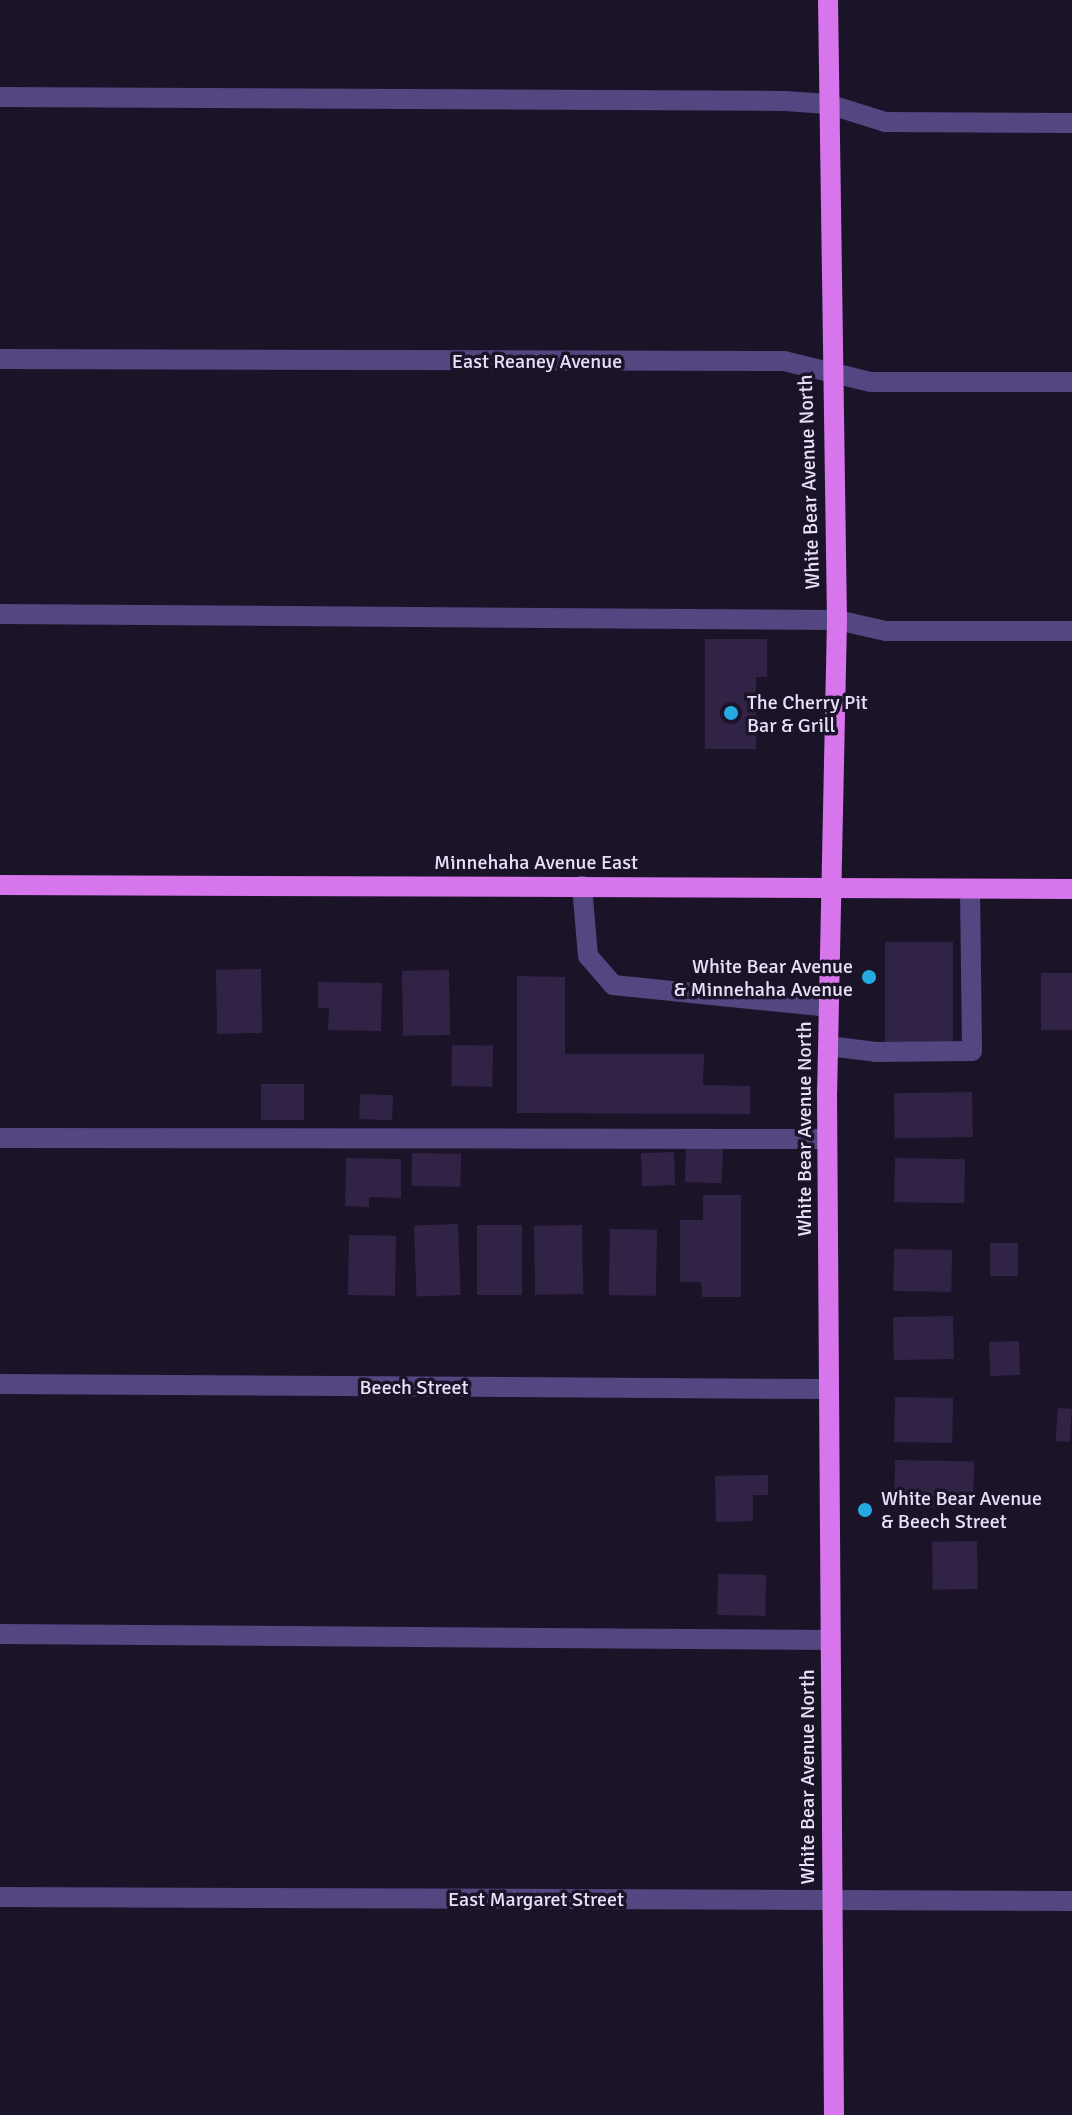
<!DOCTYPE html>
<style>
body{margin:0}
#map{position:relative;width:1072px;height:2115px;overflow:hidden;background:#1b1428;font-family:Signika,sans-serif}
div>[style]{position:absolute}
[style*='--x']{left:calc(var(--x)*1px);top:calc(var(--y)*1px);width:calc(var(--w)*1px);rotate:calc(var(--a)*1deg)}
.building>*{inset:0;background:#312346;transform-origin:0 0}
.minor>*{height:20px;margin:-10px;padding:0 10px;transform-origin:10px;border-radius:10px;background:#534681}
.major>*{height:20px;margin:-10px;padding:0 10px;transform-origin:10px;border-radius:10px;background:#d675ec}
.dots>*{width:22px;height:22px;translate:-50% -50%;box-sizing:border-box;border:4px solid #1b1428;border-radius:50%}
span{translate:-50% -50%;white-space:nowrap;text-align:center;line-height:1.15;-webkit-text-stroke:7px #1b1428;paint-order:stroke}
.street-label{font-size:20px;color:#e8e0fb}
.poi-label{font-size:20px;color:#e8e0fb}
.left{translate:0 -50%;text-align:left}
.right{translate:-100% -50%;text-align:right}
</style>
<div id="map">
<div class="building">
<div style="clip-path:polygon(705px 639px,767px 639px,767px 677px,756px 677px,756px 749px,705px 749px)"></div>
<div style="left:885px;top:942px;width:68px;height:100px"></div>
<div style="left:261px;top:969px;width:64px;height:45px;rotate:89deg"></div>
<div style="left:449px;top:970px;width:65px;height:47px;rotate:89deg"></div>
<div style="left:1041px;top:973px;width:31px;height:57px"></div>
<div style="clip-path:polygon(517px 976px,565px 977px,565px 1054px,704px 1054px,703px 1085px,750px 1086px,750px 1114px,517px 1113px)"></div>
<div style="clip-path:polygon(318px 982px,382px 983px,381px 1031px,328px 1030px,329px 1008px,318px 1008px)"></div>
<div style="left:452px;top:1045px;width:41px;height:41px;rotate:1deg"></div>
<div style="left:261px;top:1084px;width:43px;height:36px"></div>
<div style="left:972px;top:1092px;width:45px;height:78px;rotate:89deg"></div>
<div style="left:360px;top:1094px;width:33px;height:25px;rotate:2deg"></div>
<div style="left:686px;top:1147px;width:37px;height:35px;rotate:2deg"></div>
<div style="left:674px;top:1152px;width:33px;height:33px;rotate:88deg"></div>
<div style="left:412px;top:1153px;width:49px;height:33px;rotate:1deg"></div>
<div style="clip-path:polygon(346px 1158px,401px 1159px,401px 1198px,369px 1197px,369px 1207px,345px 1206px)"></div>
<div style="left:895px;top:1158px;width:70px;height:44px;rotate:1deg"></div>
<div style="clip-path:polygon(703px 1195px,741px 1195px,741px 1297px,702px 1297px,701px 1282px,680px 1282px,680px 1220px,703px 1220px)"></div>
<div style="left:458px;top:1224px;width:71px;height:44px;rotate:88deg"></div>
<div style="left:477px;top:1225px;width:45px;height:70px"></div>
<div style="left:582px;top:1225px;width:69px;height:48px;rotate:89deg"></div>
<div style="left:610px;top:1229px;width:47px;height:66px;rotate:1deg"></div>
<div style="left:349px;top:1235px;width:47px;height:60px;rotate:1deg"></div>
<div style="left:990px;top:1243px;width:28px;height:33px"></div>
<div style="left:894px;top:1249px;width:58px;height:42px;rotate:1deg"></div>
<div style="left:953px;top:1316px;width:43px;height:60px;rotate:89deg"></div>
<div style="left:1019px;top:1341px;width:34px;height:30px;rotate:88deg"></div>
<div style="left:895px;top:1397px;width:58px;height:45px;rotate:1deg"></div>
<div style="left:1058px;top:1408px;width:14px;height:33px;rotate:4deg"></div>
<div style="left:895px;top:1460px;width:79px;height:47px;rotate:1deg"></div>
<div style="clip-path:polygon(768px 1475px,768px 1495px,753px 1495px,753px 1521px,716px 1522px,715px 1476px)"></div>
<div style="left:977px;top:1541px;width:48px;height:45px;rotate:89deg"></div>
<div style="left:718px;top:1574px;width:48px;height:41px;rotate:1deg"></div>
</div>
<div class="minor">
<div style="--x:0;--y:97;--w:785;--a:0.29"></div>
<div style="--x:785;--y:101;--w:43;--a:4"></div>
<div style="--x:828;--y:104;--w:60;--a:17.5"></div>
<div style="--x:885;--y:122;--w:187;--a:0.3"></div>
<div style="--x:0;--y:359;--w:784;--a:0.15"></div>
<div style="--x:784;--y:361;--w:89;--a:13.6"></div>
<div style="--x:871;--y:382;--w:201;--a:0"></div>
<div style="--x:0;--y:614;--w:837;--a:0.41"></div>
<div style="--x:837;--y:620;--w:50;--a:12.7"></div>
<div style="--x:886;--y:631;--w:186;--a:0"></div>
<div style="--x:582;--y:886;--w:70;--a:85.1"></div>
<div style="--x:588;--y:956;--w:38;--a:49"></div>
<div style="--x:613;--y:985;--w:216;--a:5.8"></div>
<div style="--x:828;--y:1046;--w:48;--a:7.1"></div>
<div style="--x:876;--y:1052;--w:96;--a:-0.6"></div>
<div style="--x:972;--y:1051;--w:162;--a:-90.7"></div>
<div style="--x:0;--y:1138;--w:827;--a:0.07"></div>
<div style="--x:0;--y:1384;--w:827;--a:0.35"></div>
<div style="--x:0;--y:1634;--w:830;--a:0.41"></div>
<div style="--x:0;--y:1897;--w:1072;--a:0.21"></div>
</div>
<div class="major">
<div style="--x:828;--y:0;--w:620;--a:89.17"></div>
<div style="--x:837;--y:620;--w:471;--a:91.2"></div>
<div style="--x:827;--y:1091;--w:1024;--a:89.61"></div>
<div style="--x:0;--y:885;--w:1072;--a:0.21"></div>
</div>
<div class="dots">
<div style="left:731px;top:713px;background:#25aae1"></div>
<div style="left:869px;top:977px;background:#25aae1"></div>
<div style="left:865px;top:1510px;background:#25aae1"></div>
</div>
<div class="street-label">
<span style="left:537px;top:361px">East Reaney Avenue</span>
<span style="left:809px;top:482px;rotate:-92deg">White Bear Avenue North</span>
<span style="left:536px;top:862px">Minnehaha Avenue East</span>
<span style="left:804px;top:1129px;rotate:-90deg">White Bear Avenue North</span>
<span style="left:414px;top:1387px">Beech Street</span>
<span style="left:807px;top:1777px;rotate:-90deg">White Bear Avenue North</span>
<span style="left:536px;top:1899px">East Margaret Street</span>
</div>
<div class="poi-label">
<span class="left" style="left:747px;top:714px">The Cherry Pit<br>Bar &amp; Grill</span>
<span class="right" style="left:853px;top:978px">White Bear Avenue<br>&amp; Minnehaha Avenue</span>
<span class="left" style="left:881px;top:1510px">White Bear Avenue<br>&amp; Beech Street</span>
</div>
</div>
